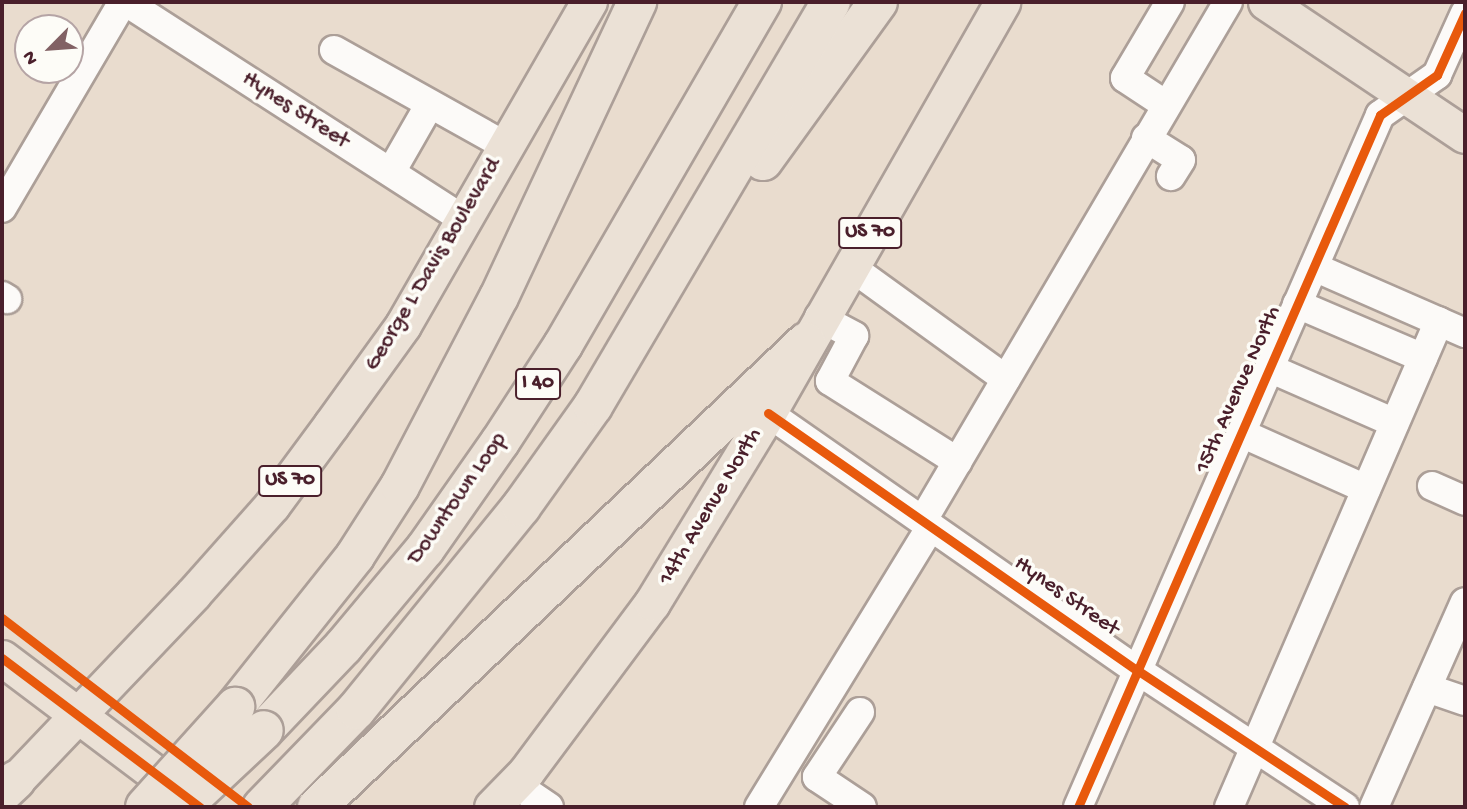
<!DOCTYPE html>
<style>
body{margin:0}
#map{position:relative;width:1467px;height:809px;overflow:hidden;background:#e9dcce;font-family:"Gochi Hand",sans-serif}
div>[style]{position:absolute}
[style*='--x']{left:calc(var(--x)*1px);top:calc(var(--y)*1px);width:calc(var(--w)*1px);rotate:calc(var(--a)*1deg)}
.roads{filter:drop-shadow(2px 0 #ac9f98) drop-shadow(-2px 0 #ac9f98) drop-shadow(0 2px #ac9f98) drop-shadow(0 -2px #ac9f98)}
.minor>*{height:28px;margin:-14px;padding:0 14px;transform-origin:14px;border-radius:14px;background:#fcfaf8}
.major>*{height:35px;margin:-17.5px;padding:0 17.5px;transform-origin:17.5px;border-radius:17.5px;background:#ebe1d6}
.highway>*{height:38px;margin:-19px;padding:0 19px;transform-origin:19px;border-radius:19px;background:#ebe1d6}
.bridges{filter:drop-shadow(2px 0 #ac9f98) drop-shadow(-2px 0 #ac9f98) drop-shadow(0 2px #ac9f98) drop-shadow(0 -2px #ac9f98)}
.highway-bridge>*{height:38px;margin:-19px;padding:0 19px;transform-origin:19px;border-radius:19px;background:#ebe1d6}
.cycleway>*{height:9px;margin:-4.5px;padding:0 4.5px;transform-origin:4.5px;border-radius:4.5px;background:#e8590c}
span{translate:-50% -50%;white-space:nowrap;text-align:center;line-height:1.15;-webkit-text-stroke:7px #fdfcf7;paint-order:stroke}
.shield-label span{padding:2px 5px;background:#fdfcf7;border:2px solid;border-radius:5px;-webkit-text-stroke-width:0}
.shield-label{font-size:21px;color:#4a1f2b;font-weight:700}
.street-label{font-size:23px;color:#4a1f2b}
.frame{position:absolute;inset:0;border:4px solid #4a1f2b;pointer-events:none}
.north{position:absolute;left:14px;top:14px;width:70px;height:70px;box-sizing:border-box;background:#fdfcf7;border:2px solid #b5a4a5;border-radius:50%;rotate:245deg;font-size:19px;font-weight:700;line-height:28px;text-align:center;color:#4a1f2b}
.north::after{content:'';display:block;margin:auto;width:24px;height:32px;background:#826164;clip-path:polygon(50% 0,100% 100%,50% 72%,0 100%)}
</style>
<div id="map">
<div class="roads">
<div class="minor">
<div style="--x:126;--y:2;--w:402;--a:32.8"></div>
<div style="--x:334;--y:50;--w:197;--a:29.2"></div>
<div style="--x:1166;--y:105;--w:49;--a:-146.6"></div>
<div style="--x:1125;--y:78;--w:88;--a:-59.4"></div>
<div style="--x:1146;--y:138;--w:41;--a:32.2"></div>
<div style="--x:1181;--y:160;--w:19;--a:122"></div>
<div style="--x:391;--y:172;--w:78;--a:-60.2"></div>
<div style="--x:2;--y:208;--w:239;--a:-59.6"></div>
<div style="--x:851;--y:267;--w:191;--a:35.9"></div>
<div style="--x:1314;--y:267;--w:165;--a:23.6"></div>
<div style="--x:2;--y:296;--w:6;--a:31"></div>
<div style="--x:1297;--y:304;--w:137;--a:23.2"></div>
<div style="--x:819;--y:317;--w:40;--a:28"></div>
<div style="--x:854;--y:336;--w:51;--a:118.1"></div>
<div style="--x:830;--y:381;--w:151;--a:32.3"></div>
<div style="--x:1269;--y:368;--w:137;--a:23.6"></div>
<div style="--x:768;--y:413;--w:450;--a:34.9"></div>
<div style="--x:1137;--y:670;--w:249;--a:33.4"></div>
<div style="--x:1241;--y:433;--w:137;--a:24.1"></div>
<div style="--x:1432;--y:486;--w:36;--a:24"></div>
<div style="--x:923;--y:520;--w:601;--a:-59.51"></div>
<div style="--x:1427;--y:688;--w:40;--a:18.9"></div>
<div style="--x:860;--y:712;--w:78;--a:123.5"></div>
<div style="--x:817;--y:777;--w:54;--a:33.7"></div>
<div style="--x:515;--y:784;--w:41;--a:34.1"></div>
<div style="--x:759;--y:807;--w:329;--a:-58.5"></div>
<div style="--x:1078;--y:807;--w:755;--a:-66.42"></div>
<div style="--x:1380;--y:115;--w:70;--a:-35.1"></div>
<div style="--x:1437;--y:75;--w:68;--a:-65.7"></div>
<div style="--x:1229;--y:807;--w:529;--a:-66.63"></div>
<div style="--x:1374;--y:807;--w:224;--a:-66.1"></div>
</div>
<div class="major">
<div style="--x:1266;--y:2;--w:239;--a:33.8"></div>
<div style="--x:2;--y:658;--w:234;--a:37"></div>
<div style="--x:16;--y:780;--w:257;--a:-46.4"></div>
<div style="--x:193;--y:594;--w:119;--a:-48.4"></div>
<div style="--x:272;--y:505;--w:99;--a:-53.6"></div>
<div style="--x:331;--y:425;--w:123;--a:-54.2"></div>
<div style="--x:403;--y:325;--w:373;--a:-60.1"></div>
<div style="--x:492;--y:807;--w:49;--a:-45.8"></div>
<div style="--x:526;--y:772;--w:211;--a:-53.3"></div>
<div style="--x:652;--y:603;--w:223;--a:-58.6"></div>
<div style="--x:768;--y:413;--w:473;--a:-60.3"></div>
</div>
<div class="highway">
<div style="--x:763;--y:161;--w:196;--a:-54.1"></div>
<div style="--x:235;--y:707;--w:193;--a:-51.5"></div>
<div style="--x:355;--y:556;--w:83;--a:-57.3"></div>
<div style="--x:400;--y:486;--w:213;--a:-62.4"></div>
<div style="--x:499;--y:297;--w:326;--a:-64.9"></div>
<div style="--x:264;--y:730;--w:115;--a:-46.4"></div>
<div style="--x:343;--y:647;--w:128;--a:-50.1"></div>
<div style="--x:425;--y:549;--w:131;--a:-55"></div>
<div style="--x:500;--y:442;--w:116;--a:-57"></div>
<div style="--x:563;--y:345;--w:397;--a:-59.9"></div>
<div style="--x:2;--y:793;--w:19;--a:-43"></div>
<div style="--x:262;--y:807;--w:135;--a:-45.9"></div>
<div style="--x:356;--y:710;--w:262;--a:-50.9"></div>
<div style="--x:521;--y:507;--w:124;--a:-54.5"></div>
<div style="--x:593;--y:406;--w:469;--a:-59.5"></div>
<div style="--x:317;--y:807;--w:675;--a:-43.56"></div>
</div>
</div>
<div class="bridges">
<div class="highway-bridge">
<div style="--x:145;--y:807;--w:135;--a:-48"></div>
<div style="--x:182;--y:807;--w:112;--a:-43.2"></div>
</div>
</div>
<div class="cycleway">
<div style="--x:768;--y:413;--w:450;--a:34.9"></div>
<div style="--x:1137;--y:670;--w:249;--a:33.4"></div>
<div style="--x:2;--y:618;--w:310;--a:37.5"></div>
<div style="--x:2;--y:658;--w:248;--a:37"></div>
<div style="--x:1078;--y:807;--w:755;--a:-66.42"></div>
<div style="--x:1380;--y:115;--w:70;--a:-35.1"></div>
<div style="--x:1437;--y:75;--w:68;--a:-65.7"></div>
</div>
<div class="shield-label">
<span style="left:870px;top:233px">US 70</span>
<span style="left:538px;top:384px">I 40</span>
<span style="left:290px;top:481px">US 70</span>
</div>
<div class="street-label">
<span style="left:295px;top:111px;rotate:33deg">Hynes Street</span>
<span style="left:434px;top:265px;rotate:-59deg">George L Davis Boulevard</span>
<span style="left:1239px;top:390px;rotate:-66deg">15th Avenue North</span>
<span style="left:458px;top:499px;rotate:-55deg">Downtown Loop</span>
<span style="left:711px;top:507px;rotate:-59deg">14th Avenue North</span>
<span style="left:1066px;top:597px;rotate:35deg">Hynes Street</span>
</div>
<div class="frame"></div>
<div class="north">N</div>
</div>
